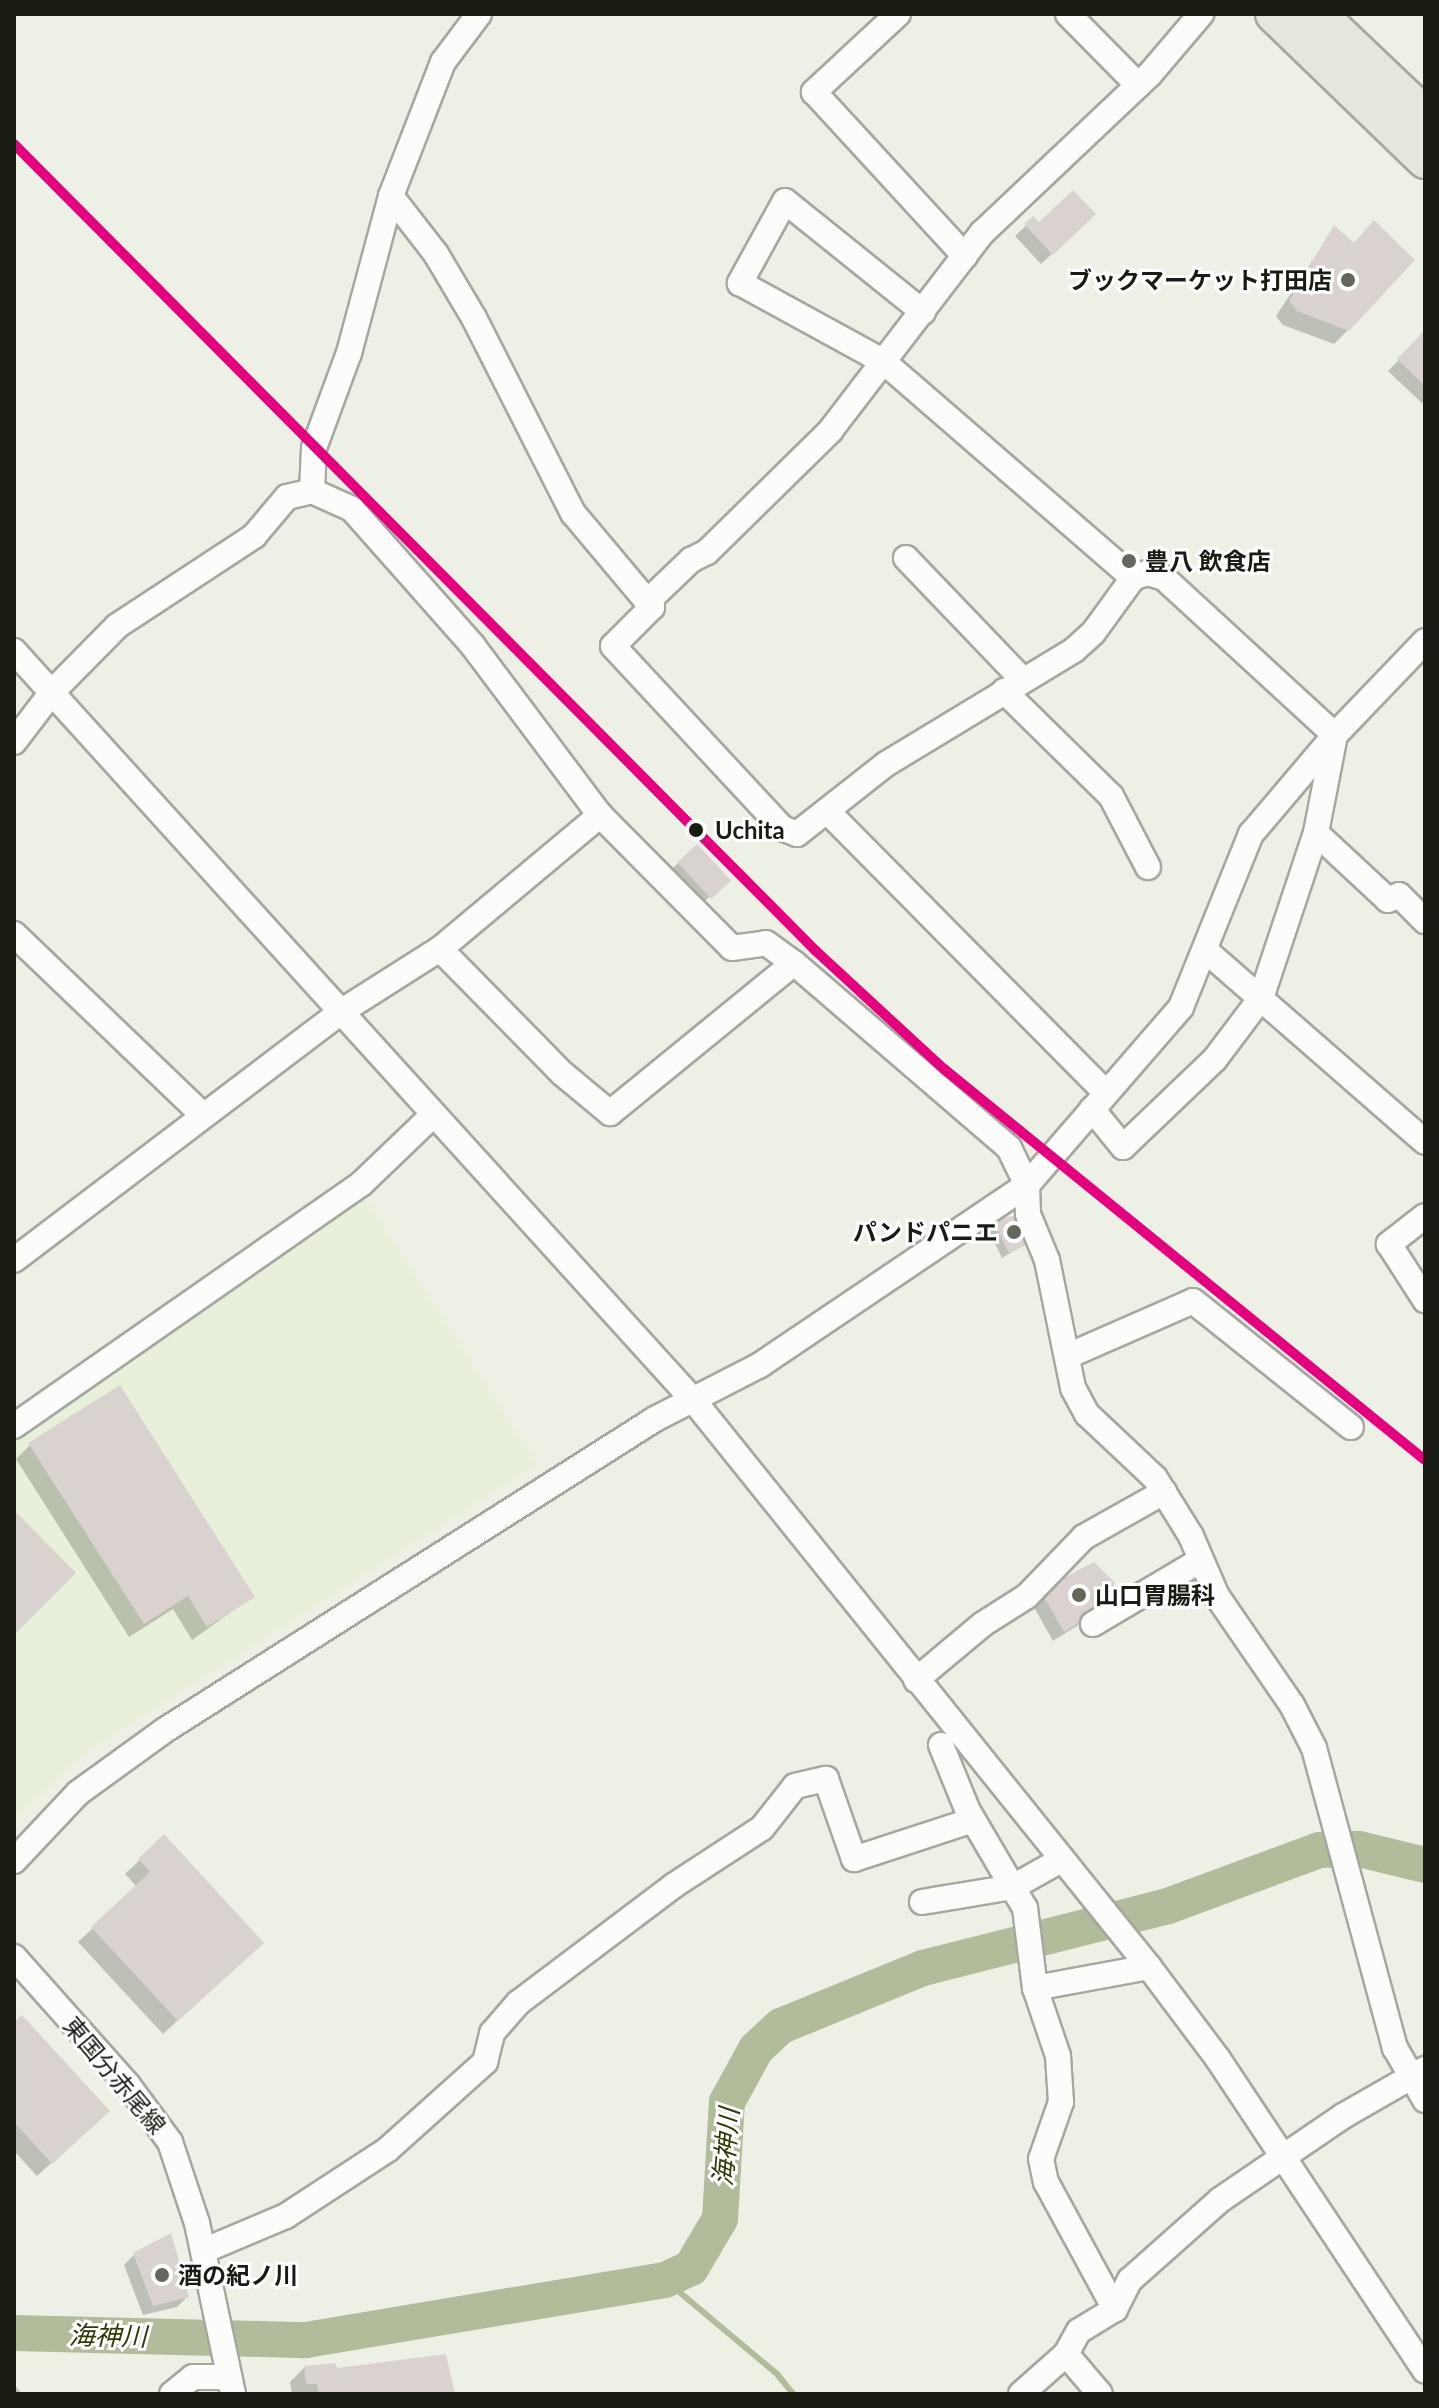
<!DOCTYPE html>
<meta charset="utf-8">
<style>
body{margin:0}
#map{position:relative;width:1439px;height:2408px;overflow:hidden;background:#edf1e5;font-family:Lato,"Noto Sans JP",sans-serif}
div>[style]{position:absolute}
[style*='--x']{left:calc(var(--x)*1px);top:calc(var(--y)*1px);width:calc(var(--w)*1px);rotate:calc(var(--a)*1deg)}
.built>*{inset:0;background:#e9f0da}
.shadow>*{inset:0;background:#0003;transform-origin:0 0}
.stream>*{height:6px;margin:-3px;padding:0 3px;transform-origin:3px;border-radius:3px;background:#b0bc9a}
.river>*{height:36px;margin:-18px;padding:0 18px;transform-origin:18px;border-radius:18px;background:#b0bc9a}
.building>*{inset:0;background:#dad2cf;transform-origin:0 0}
.roads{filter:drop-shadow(2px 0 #a4a89f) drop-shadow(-2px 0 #a4a89f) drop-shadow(0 2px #a4a89f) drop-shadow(0 -2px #a4a89f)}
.minor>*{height:24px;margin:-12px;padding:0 12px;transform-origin:12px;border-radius:12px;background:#fcfdfb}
.highway>*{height:36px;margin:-18px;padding:0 18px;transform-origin:18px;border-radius:18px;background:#e4e8dc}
.rail-1>*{height:10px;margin:-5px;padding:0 5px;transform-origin:5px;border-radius:5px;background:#e5007d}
.dots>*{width:22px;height:22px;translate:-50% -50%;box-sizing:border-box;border:4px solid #fff;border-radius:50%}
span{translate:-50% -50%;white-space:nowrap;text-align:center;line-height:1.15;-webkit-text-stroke:6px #fff;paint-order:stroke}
.poi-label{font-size:24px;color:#191c13;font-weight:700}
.right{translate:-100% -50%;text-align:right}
.left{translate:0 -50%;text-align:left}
.stop-label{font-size:24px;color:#191c13;font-weight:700}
.street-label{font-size:24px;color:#191c13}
.water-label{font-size:26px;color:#2d3b06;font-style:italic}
.frame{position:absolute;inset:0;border:16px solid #191c13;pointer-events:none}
</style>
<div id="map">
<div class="built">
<div style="clip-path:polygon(361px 1192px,537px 1464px,82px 1755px,14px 1821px,14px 1436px)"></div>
</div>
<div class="shadow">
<div style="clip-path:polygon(1033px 219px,1039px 225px,1083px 225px,1041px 264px,1015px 236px)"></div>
<div style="clip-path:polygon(1334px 228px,1348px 330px,1334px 344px,1283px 325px,1276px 316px)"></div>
<div style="clip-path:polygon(1425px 333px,1425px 406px,1388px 371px)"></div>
<div style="left:697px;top:846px;width:46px;height:35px;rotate:48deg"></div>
<div style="clip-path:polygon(994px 1223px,1029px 1242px,1002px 1258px,988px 1229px)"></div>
<div style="clip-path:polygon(30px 1445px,252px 1597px,192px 1640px,173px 1609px,129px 1637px,16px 1459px)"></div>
<div style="clip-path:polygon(1041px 1591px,1102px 1610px,1053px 1641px,1031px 1602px)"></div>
<div style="clip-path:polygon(164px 1837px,247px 1957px,163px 2034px,78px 1942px,137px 1887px,125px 1874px)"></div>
<div style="clip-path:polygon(14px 2025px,93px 2125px,37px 2176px,14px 2151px)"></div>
<div style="clip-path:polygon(134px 2255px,187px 2297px,177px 2307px,143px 2315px,124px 2265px)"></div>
<div style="clip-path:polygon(304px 2368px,336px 2370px,453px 2394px,292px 2394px,290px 2382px)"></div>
<div style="clip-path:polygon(14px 2384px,22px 2394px,14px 2394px)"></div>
</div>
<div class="stream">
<div style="--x:665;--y:2280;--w:146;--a:40"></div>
<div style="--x:777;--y:2374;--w:26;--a:51"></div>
</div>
<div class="river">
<div style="--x:14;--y:2333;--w:292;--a:1.4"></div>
<div style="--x:306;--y:2340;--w:364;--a:-9.5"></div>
<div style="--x:665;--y:2280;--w:29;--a:-25"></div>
<div style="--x:691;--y:2268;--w:57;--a:-59.4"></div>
<div style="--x:720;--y:2219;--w:117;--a:-86.6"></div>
<div style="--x:727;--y:2102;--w:60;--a:-61.3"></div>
<div style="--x:756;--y:2049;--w:34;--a:-43"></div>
<div style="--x:781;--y:2026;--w:153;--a:-22.2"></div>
<div style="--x:923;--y:1968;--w:253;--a:-14.2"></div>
<div style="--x:1168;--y:1906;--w:161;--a:-20.3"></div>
<div style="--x:1319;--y:1850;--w:40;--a:-1.4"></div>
<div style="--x:1359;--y:1849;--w:68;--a:13.6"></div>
</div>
<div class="building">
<div style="clip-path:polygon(1073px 190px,1096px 214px,1053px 255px,1024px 224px,1033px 216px,1039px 222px)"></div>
<div style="clip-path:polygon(1374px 220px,1415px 260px,1349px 331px,1297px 311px,1289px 301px,1334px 225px,1354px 243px)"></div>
<div style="clip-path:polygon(1425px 330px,1425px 386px,1397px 359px)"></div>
<div style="left:697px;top:844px;width:50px;height:27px;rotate:47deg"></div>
<div style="clip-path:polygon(1024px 1213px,1031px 1243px,1009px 1253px,993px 1221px)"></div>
<div style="clip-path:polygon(120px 1385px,255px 1597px,207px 1627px,188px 1596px,144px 1624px,28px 1443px)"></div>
<div style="clip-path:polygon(14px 1510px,76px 1573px,14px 1635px)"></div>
<div style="clip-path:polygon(1094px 1562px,1114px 1582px,1115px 1600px,1064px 1632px,1040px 1590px)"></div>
<div style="clip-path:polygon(164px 1834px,264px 1943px,178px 2021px,91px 1927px,150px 1872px,138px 1859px)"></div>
<div style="clip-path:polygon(22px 2015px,110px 2111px,52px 2164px,14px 2122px,14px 2022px)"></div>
<div style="clip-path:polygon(171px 2233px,189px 2297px,153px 2306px,133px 2253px)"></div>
<div style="clip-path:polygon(446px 2354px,455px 2394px,319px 2394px,317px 2384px,306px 2384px,304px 2366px,335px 2363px,337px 2368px)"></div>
</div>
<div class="roads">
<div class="minor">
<div style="--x:898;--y:14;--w:115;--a:137.1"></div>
<div style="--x:814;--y:92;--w:223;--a:47.4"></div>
<div style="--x:1068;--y:14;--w:100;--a:45.4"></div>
<div style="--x:391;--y:196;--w:73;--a:52.2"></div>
<div style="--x:436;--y:254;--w:74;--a:59.3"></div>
<div style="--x:474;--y:318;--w:219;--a:63.1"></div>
<div style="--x:573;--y:513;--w:123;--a:50"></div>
<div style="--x:652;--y:607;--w:55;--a:135"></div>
<div style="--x:613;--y:646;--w:248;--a:47.1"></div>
<div style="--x:782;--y:828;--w:16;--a:22"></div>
<div style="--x:797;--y:834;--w:113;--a:-38.2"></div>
<div style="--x:886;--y:764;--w:220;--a:-31.2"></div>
<div style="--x:1074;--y:650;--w:25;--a:-42"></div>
<div style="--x:1093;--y:633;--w:68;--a:-54"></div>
<div style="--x:1133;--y:578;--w:15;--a:-20"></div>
<div style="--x:1147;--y:573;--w:18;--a:16"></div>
<div style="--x:1164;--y:578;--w:232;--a:42.6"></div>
<div style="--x:923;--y:312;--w:177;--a:-141.2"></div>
<div style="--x:785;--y:201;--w:94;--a:118.8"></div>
<div style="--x:740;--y:283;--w:164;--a:28.7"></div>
<div style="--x:884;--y:362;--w:330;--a:40.9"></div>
<div style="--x:312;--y:491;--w:43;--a:-87.3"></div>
<div style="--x:314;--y:448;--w:101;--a:-69.8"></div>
<div style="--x:349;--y:353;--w:163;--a:-75"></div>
<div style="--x:391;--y:196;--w:144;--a:-68.8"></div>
<div style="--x:443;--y:62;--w:60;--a:-53.1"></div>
<div style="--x:906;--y:558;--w:169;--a:46.2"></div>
<div style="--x:647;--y:602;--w:61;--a:-43.7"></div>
<div style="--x:691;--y:560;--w:18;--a:-27"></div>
<div style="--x:707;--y:552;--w:173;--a:-44.5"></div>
<div style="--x:830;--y:431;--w:250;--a:-52.5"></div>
<div style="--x:982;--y:233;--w:231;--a:-43.4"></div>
<div style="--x:1150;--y:74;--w:79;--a:-49.6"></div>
<div style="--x:14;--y:651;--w:1012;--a:47.8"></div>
<div style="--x:694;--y:1401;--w:726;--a:51.2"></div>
<div style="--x:1149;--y:1967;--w:115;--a:53.1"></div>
<div style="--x:1218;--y:2059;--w:374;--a:56.4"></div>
<div style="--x:1004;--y:691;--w:150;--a:44.5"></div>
<div style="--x:1111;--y:796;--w:80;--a:62.5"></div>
<div style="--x:1335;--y:735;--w:100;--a:101"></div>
<div style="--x:1316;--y:833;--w:98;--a:42.9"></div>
<div style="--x:1388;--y:900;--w:12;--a:-24"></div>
<div style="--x:1399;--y:895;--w:37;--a:45"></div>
<div style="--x:14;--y:742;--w:64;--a:-52.6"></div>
<div style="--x:53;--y:691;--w:91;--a:-45.4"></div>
<div style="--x:117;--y:626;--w:164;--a:-33.3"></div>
<div style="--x:254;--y:536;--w:51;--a:-49.8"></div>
<div style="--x:287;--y:497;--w:26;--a:-13"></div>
<div style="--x:312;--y:491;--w:44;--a:24.2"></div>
<div style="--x:352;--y:509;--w:183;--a:48.5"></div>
<div style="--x:473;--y:646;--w:211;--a:53.1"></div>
<div style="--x:600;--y:815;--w:187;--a:45.2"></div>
<div style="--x:732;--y:948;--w:34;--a:-8"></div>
<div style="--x:766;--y:943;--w:34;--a:36"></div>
<div style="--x:794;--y:963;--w:284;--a:40.7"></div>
<div style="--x:1009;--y:1148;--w:41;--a:64.1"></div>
<div style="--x:1027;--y:1185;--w:29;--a:88"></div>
<div style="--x:1028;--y:1214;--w:50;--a:67.6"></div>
<div style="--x:1047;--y:1260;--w:131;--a:78.5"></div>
<div style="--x:1073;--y:1388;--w:30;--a:62"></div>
<div style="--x:1087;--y:1414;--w:93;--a:43.3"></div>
<div style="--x:1155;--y:1478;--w:68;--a:58.2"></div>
<div style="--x:1191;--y:1536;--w:65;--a:66.6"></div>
<div style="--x:1217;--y:1596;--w:132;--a:55.5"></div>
<div style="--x:1292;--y:1705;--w:48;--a:62.9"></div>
<div style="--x:1314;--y:1748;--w:311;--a:74.9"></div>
<div style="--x:1395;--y:2048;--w:60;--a:60"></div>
<div style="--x:828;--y:812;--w:395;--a:45.3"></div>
<div style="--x:14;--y:934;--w:262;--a:43.8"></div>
<div style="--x:440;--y:949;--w:175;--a:45.5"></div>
<div style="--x:563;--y:1074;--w:61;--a:39.7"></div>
<div style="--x:610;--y:1113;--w:237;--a:-39.2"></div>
<div style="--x:1205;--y:950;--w:292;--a:41.1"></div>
<div style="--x:1092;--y:1109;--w:49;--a:50.8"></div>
<div style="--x:1123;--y:1147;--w:127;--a:-43.7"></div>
<div style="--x:1215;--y:1059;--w:76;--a:-53"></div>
<div style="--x:1261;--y:998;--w:174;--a:-71.6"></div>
<div style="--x:1425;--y:1216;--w:46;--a:142.1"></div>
<div style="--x:1389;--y:1244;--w:67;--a:57.3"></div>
<div style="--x:14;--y:1260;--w:408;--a:-37.2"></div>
<div style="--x:339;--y:1013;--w:120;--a:-32.4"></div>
<div style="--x:440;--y:949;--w:209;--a:-39.9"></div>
<div style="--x:1070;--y:1355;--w:134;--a:-23.7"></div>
<div style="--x:1193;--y:1301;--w:202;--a:38.6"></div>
<div style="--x:14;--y:1426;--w:423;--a:-34.9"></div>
<div style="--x:361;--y:1184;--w:100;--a:-43.8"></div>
<div style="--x:1093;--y:1624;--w:123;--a:-30.7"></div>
<div style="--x:916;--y:1680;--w:87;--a:-39.9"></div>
<div style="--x:983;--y:1624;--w:52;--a:-32.5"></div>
<div style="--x:1027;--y:1596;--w:82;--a:-46"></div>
<div style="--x:1084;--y:1537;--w:92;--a:-29.4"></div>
<div style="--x:941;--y:1745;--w:71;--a:67.8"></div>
<div style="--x:968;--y:1811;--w:113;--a:59.6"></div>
<div style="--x:1025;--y:1908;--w:81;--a:82.9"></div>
<div style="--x:1035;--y:1988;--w:116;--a:-10.4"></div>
<div style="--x:14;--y:1861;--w:93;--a:-46.7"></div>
<div style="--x:78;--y:1793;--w:107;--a:-35.9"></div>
<div style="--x:165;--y:1730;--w:580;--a:-32.4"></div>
<div style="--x:655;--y:1419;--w:118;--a:-27.2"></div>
<div style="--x:760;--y:1365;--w:322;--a:-34"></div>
<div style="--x:1027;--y:1185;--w:235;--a:-49.1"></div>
<div style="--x:1181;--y:1007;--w:187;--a:-68"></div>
<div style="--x:1251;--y:834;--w:130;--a:-49.7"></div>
<div style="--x:1335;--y:735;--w:130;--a:-46.2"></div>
<div style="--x:922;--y:1902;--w:92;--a:-9.4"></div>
<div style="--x:1013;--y:1887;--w:55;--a:-29.4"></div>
<div style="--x:14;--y:1957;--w:171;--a:48.3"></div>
<div style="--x:128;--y:2085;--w:71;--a:53.6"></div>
<div style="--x:170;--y:2142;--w:85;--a:71.6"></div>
<div style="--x:197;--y:2223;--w:175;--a:78.1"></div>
<div style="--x:1035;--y:1988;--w:72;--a:71.3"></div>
<div style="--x:1058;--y:2056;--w:46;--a:86.3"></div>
<div style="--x:1061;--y:2102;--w:60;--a:109.3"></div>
<div style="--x:1041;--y:2159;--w:24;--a:78"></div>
<div style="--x:1046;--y:2182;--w:145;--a:61.5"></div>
<div style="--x:203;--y:2251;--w:90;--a:-22.9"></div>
<div style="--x:286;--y:2216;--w:121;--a:-33.2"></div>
<div style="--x:387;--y:2150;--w:132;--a:-41.9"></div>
<div style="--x:485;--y:2062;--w:30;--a:-76"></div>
<div style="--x:492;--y:2033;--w:40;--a:-49"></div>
<div style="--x:518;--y:2003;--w:194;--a:-37"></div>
<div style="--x:673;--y:1886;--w:106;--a:-33.1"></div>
<div style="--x:762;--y:1828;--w:53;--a:-51.8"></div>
<div style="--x:795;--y:1786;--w:32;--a:-13"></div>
<div style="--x:826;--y:1779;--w:85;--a:70.7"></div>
<div style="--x:854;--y:1859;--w:125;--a:-18.1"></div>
<div style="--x:1066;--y:2354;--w:52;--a:49.6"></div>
<div style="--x:172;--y:2394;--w:27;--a:-39"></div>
<div style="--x:193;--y:2377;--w:35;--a:0"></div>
<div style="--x:1021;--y:2394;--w:60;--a:-41.6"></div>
<div style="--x:1066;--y:2354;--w:26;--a:-61"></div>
<div style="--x:1079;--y:2331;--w:42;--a:-31.4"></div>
<div style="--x:1115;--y:2309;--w:33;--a:-63"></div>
<div style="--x:1130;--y:2280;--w:120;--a:-41.6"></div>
<div style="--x:1220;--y:2200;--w:149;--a:-34.3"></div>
<div style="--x:1343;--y:2116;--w:95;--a:-29.8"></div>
</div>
<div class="highway">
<div style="--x:1274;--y:14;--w:210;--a:44"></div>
<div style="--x:1318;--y:14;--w:148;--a:43.6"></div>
</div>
</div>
<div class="rail-1">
<div style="--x:14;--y:144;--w:1138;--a:45.18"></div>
<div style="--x:816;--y:951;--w:174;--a:42.7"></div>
<div style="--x:944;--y:1069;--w:620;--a:39.11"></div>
</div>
<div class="dots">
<div style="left:1348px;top:280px;background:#63675c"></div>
<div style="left:1129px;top:561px;background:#63675c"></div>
<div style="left:696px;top:830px;background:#191c13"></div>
<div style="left:1014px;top:1232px;background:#63675c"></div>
<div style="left:1079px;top:1595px;background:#63675c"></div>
<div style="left:162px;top:2275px;background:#63675c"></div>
</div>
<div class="poi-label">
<span class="right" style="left:1332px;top:280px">ブックマーケット打田店</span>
<span class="left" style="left:1145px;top:561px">豊八 飲食店</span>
<span class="right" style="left:998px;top:1232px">パンドパニエ</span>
<span class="left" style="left:1095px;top:1595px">山口胃腸科</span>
<span class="left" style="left:178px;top:2275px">酒の紀ノ川</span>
</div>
<div class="stop-label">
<span class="left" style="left:715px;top:830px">Uchita</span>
</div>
<div class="street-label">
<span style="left:115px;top:2075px;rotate:50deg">東国分赤尾線</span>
</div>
<div class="water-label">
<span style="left:726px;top:2147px;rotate:-85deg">海神川</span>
<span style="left:108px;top:2336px;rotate:1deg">海神川</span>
</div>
<div class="frame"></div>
</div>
